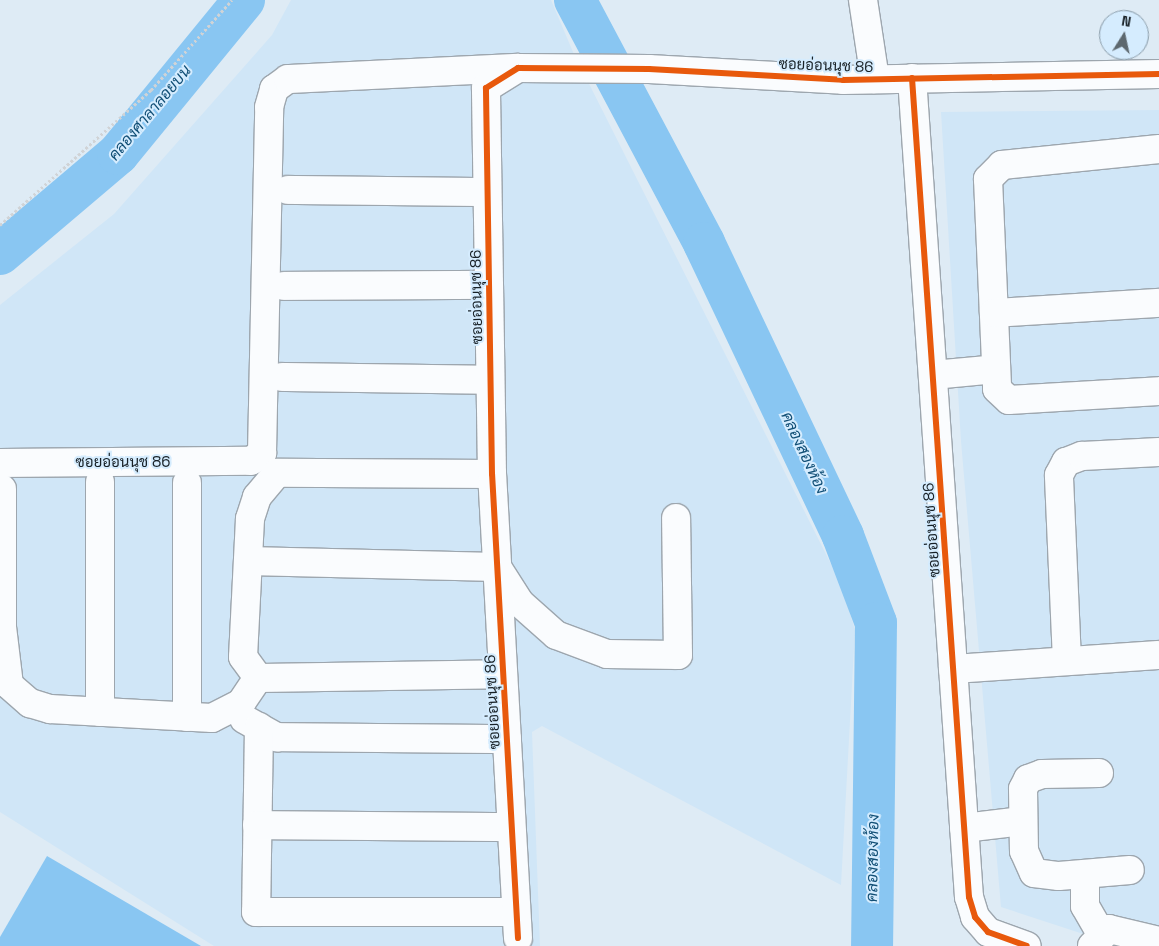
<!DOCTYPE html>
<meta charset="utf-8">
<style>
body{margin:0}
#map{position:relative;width:1159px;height:946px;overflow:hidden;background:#deebf5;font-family:"Space Grotesk",Sarabun,sans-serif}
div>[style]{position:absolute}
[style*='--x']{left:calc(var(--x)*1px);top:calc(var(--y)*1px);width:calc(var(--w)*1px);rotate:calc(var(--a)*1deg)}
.built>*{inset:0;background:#d0e6f7}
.water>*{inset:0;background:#89c6f2}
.river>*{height:42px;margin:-21px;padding:0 21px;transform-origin:21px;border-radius:21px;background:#89c6f2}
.path>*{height:3px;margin-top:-1.5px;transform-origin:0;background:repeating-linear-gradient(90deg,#d0d3d6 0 2.5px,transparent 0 5px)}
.roads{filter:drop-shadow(1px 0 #9da6ae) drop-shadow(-1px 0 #9da6ae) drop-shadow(0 1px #9da6ae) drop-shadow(0 -1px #9da6ae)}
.minor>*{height:28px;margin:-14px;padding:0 14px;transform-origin:14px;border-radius:14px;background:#fafcfe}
.cycleway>*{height:6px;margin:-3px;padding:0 3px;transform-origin:3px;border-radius:3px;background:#e8590c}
span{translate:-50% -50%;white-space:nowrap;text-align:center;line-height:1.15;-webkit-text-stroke:4px #d5ecfe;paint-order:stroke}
.street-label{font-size:15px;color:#182127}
.water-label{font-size:16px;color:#114f76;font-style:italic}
.north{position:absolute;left:1099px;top:10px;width:50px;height:50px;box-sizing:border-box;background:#d5ecfe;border:1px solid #899ba8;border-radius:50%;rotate:10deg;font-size:14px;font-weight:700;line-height:20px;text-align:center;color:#182127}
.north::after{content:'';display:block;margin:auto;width:18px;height:22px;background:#5d686f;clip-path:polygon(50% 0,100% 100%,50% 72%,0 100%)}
</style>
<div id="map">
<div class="built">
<div style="clip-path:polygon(291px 0,551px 0,573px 52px,841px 584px,855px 630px,841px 885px,542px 726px,532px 732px,540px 946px,214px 946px,0 812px,0 305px,114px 214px,272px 35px)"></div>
<div style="clip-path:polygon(1159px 110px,1159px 946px,1120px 946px,1001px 907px,961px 441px,941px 112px)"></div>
</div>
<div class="water">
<div style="clip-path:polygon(47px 856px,201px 946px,0 946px,0 937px)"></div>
</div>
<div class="river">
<div style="--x:575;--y:0;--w:275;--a:62"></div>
<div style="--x:704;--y:243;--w:324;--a:64.6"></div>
<div style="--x:843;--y:536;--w:93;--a:69.2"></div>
<div style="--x:876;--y:623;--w:323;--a:90.7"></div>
<div style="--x:0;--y:254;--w:155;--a:-40.3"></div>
<div style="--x:118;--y:154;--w:199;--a:-50.7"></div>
</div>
<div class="path">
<div style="--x:0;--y:225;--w:203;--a:-41.8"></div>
<div style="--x:151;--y:90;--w:121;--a:-48"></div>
</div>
<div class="roads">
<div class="minor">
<div style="--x:863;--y:0;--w:80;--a:81.4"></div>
<div style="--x:912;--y:78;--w:821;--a:86.02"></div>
<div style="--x:969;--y:897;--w:21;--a:73"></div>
<div style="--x:975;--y:917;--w:20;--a:49"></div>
<div style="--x:988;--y:932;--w:41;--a:19.7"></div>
<div style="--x:1159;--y:149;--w:158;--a:174.2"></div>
<div style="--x:1002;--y:165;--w:20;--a:135"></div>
<div style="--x:988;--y:179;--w:210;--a:87.5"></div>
<div style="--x:997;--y:389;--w:16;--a:43"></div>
<div style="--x:1009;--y:400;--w:150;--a:-3.4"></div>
<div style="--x:288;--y:190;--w:198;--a:0.6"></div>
<div style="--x:284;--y:286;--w:204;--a:-0.3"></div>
<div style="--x:994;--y:313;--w:165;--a:-3.5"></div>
<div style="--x:933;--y:375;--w:63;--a:-5.4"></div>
<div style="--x:282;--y:377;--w:208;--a:0.8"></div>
<div style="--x:0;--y:463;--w:251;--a:-0.5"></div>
<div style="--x:251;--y:461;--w:14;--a:-36"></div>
<div style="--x:262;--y:453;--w:346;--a:-88.8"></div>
<div style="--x:269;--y:107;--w:19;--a:-74"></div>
<div style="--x:274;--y:89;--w:17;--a:-36"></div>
<div style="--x:288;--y:79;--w:227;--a:-2.8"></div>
<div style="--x:492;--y:474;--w:215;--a:-179.7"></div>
<div style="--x:277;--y:473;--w:31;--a:130"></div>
<div style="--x:257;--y:497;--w:23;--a:108"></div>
<div style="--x:250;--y:519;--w:138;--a:92.9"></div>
<div style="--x:243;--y:657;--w:26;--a:54"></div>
<div style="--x:258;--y:678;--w:245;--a:-0.9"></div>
<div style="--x:100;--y:482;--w:230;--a:90"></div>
<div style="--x:187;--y:483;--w:234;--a:90"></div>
<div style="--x:2;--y:489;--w:138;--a:90"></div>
<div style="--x:2;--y:627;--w:58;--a:83.1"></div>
<div style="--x:9;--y:685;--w:28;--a:41"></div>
<div style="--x:30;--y:703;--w:21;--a:17"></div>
<div style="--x:50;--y:709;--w:162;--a:3.2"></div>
<div style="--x:212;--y:718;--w:33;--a:-27"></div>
<div style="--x:241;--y:703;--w:30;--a:-56"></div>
<div style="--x:248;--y:561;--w:249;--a:1.4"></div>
<div style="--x:497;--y:567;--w:43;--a:57.4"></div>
<div style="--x:520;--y:603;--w:48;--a:41.6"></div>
<div style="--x:556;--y:635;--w:54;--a:20.4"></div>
<div style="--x:607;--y:654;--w:71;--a:0.8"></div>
<div style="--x:678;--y:655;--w:137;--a:-90.8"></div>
<div style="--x:1067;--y:661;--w:186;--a:-92.5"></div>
<div style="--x:1059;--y:475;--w:15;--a:-62"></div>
<div style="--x:1066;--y:462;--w:17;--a:-21"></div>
<div style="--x:1082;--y:456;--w:77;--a:-3"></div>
<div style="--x:953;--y:669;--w:206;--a:-3.9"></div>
<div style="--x:244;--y:719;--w:38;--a:29"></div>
<div style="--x:277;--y:737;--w:230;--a:0.5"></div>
<div style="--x:259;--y:727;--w:185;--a:90.9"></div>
<div style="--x:256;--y:912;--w:260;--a:0"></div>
<div style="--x:1099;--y:773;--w:57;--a:179"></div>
<div style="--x:1042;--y:774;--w:15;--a:160"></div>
<div style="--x:1028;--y:779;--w:11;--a:117"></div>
<div style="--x:1023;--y:789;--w:62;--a:89.1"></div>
<div style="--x:1024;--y:851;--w:24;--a:66"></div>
<div style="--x:1034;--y:873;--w:25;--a:7"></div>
<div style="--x:1059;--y:876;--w:71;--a:-4.8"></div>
<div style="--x:257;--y:825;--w:254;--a:0.5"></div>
<div style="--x:964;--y:828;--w:59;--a:-6.8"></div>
<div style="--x:1085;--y:874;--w:32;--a:90"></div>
<div style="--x:1085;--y:906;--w:34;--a:60"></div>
<div style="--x:518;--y:938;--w:465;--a:-93.2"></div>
<div style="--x:492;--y:474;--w:386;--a:-90.9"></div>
<div style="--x:486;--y:88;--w:38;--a:-32"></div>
<div style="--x:518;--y:68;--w:131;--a:0.4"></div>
<div style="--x:649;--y:69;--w:194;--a:3.2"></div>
<div style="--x:843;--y:80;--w:316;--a:-1.1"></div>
<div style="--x:1092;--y:946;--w:24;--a:-45"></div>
<div style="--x:1109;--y:929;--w:51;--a:13.5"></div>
</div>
</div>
<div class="cycleway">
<div style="--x:912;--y:78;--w:821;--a:86.02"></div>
<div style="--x:969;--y:897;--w:21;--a:73"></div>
<div style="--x:975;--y:917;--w:20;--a:49"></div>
<div style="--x:988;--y:932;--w:41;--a:19.7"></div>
<div style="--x:518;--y:938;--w:465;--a:-93.2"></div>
<div style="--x:492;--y:474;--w:386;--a:-90.9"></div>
<div style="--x:486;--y:88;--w:38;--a:-32"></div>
<div style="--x:518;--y:68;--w:131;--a:0.4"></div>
<div style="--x:649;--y:69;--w:194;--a:3.2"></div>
<div style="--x:843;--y:80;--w:316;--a:-1.1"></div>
</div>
<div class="street-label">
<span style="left:826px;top:65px;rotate:2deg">ซอยอ่อนนุช 86</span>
<span style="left:476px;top:297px;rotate:-91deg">ซอยอ่อนนุช 86</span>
<span style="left:123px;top:462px">ซอยอ่อนนุช 86</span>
<span style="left:931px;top:530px;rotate:-94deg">ซอยอ่อนนุช 86</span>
<span style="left:492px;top:702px;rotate:-93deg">ซอยอ่อนนุช 86</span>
</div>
<div class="water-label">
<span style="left:150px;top:113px;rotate:-50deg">คลองศาลาลอยบน</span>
<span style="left:804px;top:453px;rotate:65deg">คลองสองห้อง</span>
<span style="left:873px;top:858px;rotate:-89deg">คลองสองห้อง</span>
</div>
<div class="north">N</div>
</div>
